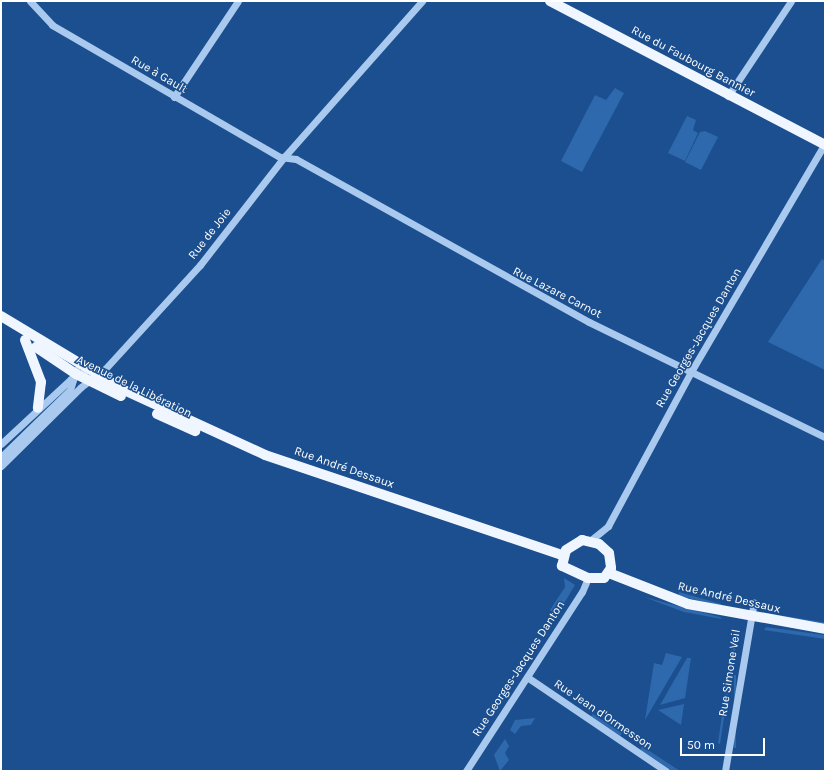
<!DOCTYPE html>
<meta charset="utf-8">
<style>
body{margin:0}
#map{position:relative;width:826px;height:772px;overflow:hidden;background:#1b4f8f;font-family:Karla,sans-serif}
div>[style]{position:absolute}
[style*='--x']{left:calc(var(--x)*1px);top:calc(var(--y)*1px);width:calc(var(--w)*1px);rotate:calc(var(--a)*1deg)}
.green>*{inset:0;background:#2e69ad;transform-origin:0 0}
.minor>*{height:7px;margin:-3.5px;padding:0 3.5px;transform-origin:3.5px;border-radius:3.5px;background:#a9c9ee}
.major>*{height:10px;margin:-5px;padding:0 5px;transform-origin:5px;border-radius:5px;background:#f0f6ff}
span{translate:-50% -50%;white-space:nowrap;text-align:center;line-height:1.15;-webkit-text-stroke:3px #1b4f8f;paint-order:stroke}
.street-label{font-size:12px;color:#fff}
.frame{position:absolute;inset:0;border:2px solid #fff;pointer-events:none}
.scale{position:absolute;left:680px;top:738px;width:85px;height:18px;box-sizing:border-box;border:2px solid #fff;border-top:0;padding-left:5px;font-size:12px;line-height:14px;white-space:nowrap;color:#fff;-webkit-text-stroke:3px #1b4f8f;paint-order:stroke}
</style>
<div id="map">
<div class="green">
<div style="clip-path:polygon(615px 88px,624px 93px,582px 172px,561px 161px,595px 95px,606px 100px)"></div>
<div style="clip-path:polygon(687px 116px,696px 120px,693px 130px,698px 133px,685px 161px,668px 153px)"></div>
<div style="clip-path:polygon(705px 131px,718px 137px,701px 170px,685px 162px,700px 132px)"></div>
<div style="clip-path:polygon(822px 259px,825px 261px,825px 370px,768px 342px)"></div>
<div style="clip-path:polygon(564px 578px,575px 585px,557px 615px,550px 610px,565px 587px)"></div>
<div style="clip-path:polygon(679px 592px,721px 604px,722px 606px,679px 596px)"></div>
<div style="clip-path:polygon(644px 597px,720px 617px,722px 619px,684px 612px)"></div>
<div style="left:766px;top:613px;width:60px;height:2px;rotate:9deg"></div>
<div style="clip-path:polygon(766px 627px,825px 635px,825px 639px,764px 630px)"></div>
<div style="clip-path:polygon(734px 635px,738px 636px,733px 660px,730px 660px)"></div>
<div style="clip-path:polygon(666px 653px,682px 657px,645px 720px,654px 663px,662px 665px)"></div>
<div style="clip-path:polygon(687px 658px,691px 658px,685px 698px,660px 705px)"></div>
<div style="left:734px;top:675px;width:2px;height:73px"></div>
<div style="clip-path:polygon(727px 679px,730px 679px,720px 744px,718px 743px)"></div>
<div style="clip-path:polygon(684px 704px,681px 725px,658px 710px)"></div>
<div style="clip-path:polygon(593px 714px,622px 733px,620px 736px,590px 717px)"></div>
<div style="clip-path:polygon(535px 718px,531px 725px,521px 726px,515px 734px,510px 730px,515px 720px)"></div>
<div style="clip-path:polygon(505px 739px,509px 746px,505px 753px,509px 760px,500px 771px,494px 755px)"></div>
<div style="clip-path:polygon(642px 746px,680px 771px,672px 771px,640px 750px)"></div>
</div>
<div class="minor">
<div style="--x:30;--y:1;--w:33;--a:47"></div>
<div style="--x:52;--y:25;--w:263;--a:30.1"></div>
<div style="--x:280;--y:157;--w:16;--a:7"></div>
<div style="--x:296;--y:159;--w:335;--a:29.1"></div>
<div style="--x:589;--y:322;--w:263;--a:26"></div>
<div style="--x:728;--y:96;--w:114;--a:-56.4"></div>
<div style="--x:174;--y:97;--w:115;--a:-56.3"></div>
<div style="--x:1;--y:444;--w:96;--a:-42.9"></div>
<div style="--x:71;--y:379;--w:17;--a:-31"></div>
<div style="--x:1;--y:457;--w:96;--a:-44.2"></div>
<div style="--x:70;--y:390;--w:21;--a:-73"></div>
<div style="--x:1;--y:466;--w:112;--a:-44.6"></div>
<div style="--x:81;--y:387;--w:30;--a:-37"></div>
<div style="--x:105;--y:369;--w:141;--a:-47.6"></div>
<div style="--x:200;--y:265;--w:138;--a:-52.1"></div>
<div style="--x:285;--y:156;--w:207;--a:-48.5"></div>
<div style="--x:591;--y:540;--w:22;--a:-39"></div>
<div style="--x:608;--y:526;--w:177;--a:-61.7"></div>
<div style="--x:692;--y:370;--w:261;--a:-59.6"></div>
<div style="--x:527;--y:677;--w:168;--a:34.1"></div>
<div style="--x:466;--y:771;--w:213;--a:-57.1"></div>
<div style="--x:582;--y:592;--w:15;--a:-67"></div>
<div style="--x:725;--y:771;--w:171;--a:-80.3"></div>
</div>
<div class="major">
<div style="--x:550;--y:1;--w:310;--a:27.6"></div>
<div style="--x:1;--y:316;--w:144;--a:31"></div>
<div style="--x:124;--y:390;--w:155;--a:24.7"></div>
<div style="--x:265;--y:455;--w:314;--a:18.6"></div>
<div style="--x:25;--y:340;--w:45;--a:69.1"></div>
<div style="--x:41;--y:382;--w:26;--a:97"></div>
<div style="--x:36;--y:347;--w:48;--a:34"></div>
<div style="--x:76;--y:374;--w:50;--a:26.1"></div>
<div style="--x:157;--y:414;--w:42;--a:24.1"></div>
<div style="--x:582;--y:540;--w:17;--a:13"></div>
<div style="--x:599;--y:544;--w:13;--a:42"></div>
<div style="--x:609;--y:553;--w:15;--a:82"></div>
<div style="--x:611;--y:568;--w:12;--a:125"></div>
<div style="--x:604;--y:578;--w:16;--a:180"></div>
<div style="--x:588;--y:578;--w:29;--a:-155"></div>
<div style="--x:562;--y:566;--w:16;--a:-76"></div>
<div style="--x:566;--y:550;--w:19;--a:-32"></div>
<div style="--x:609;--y:573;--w:85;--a:21.4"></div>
<div style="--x:688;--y:604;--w:139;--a:10.3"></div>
</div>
<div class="street-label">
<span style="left:693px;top:62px;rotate:28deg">Rue du Faubourg Bannier</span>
<span style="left:159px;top:75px;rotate:30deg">Rue à Gault</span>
<span style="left:210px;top:234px;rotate:-52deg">Rue de Joie</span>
<span style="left:557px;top:293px;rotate:27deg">Rue Lazare Carnot</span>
<span style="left:699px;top:338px;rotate:-60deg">Rue Georges-Jacques Danton</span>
<span style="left:134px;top:387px;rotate:26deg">Avenue de la Libération</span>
<span style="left:344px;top:468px;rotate:19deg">Rue André Dessaux</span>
<span style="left:729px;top:598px;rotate:13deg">Rue André Dessaux</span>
<span style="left:519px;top:669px;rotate:-57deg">Rue Georges-Jacques Danton</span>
<span style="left:730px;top:673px;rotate:-81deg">Rue Simone Veil</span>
<span style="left:603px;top:715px;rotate:34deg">Rue Jean d'Ormesson</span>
</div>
<div class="frame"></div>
<div class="scale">50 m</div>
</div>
